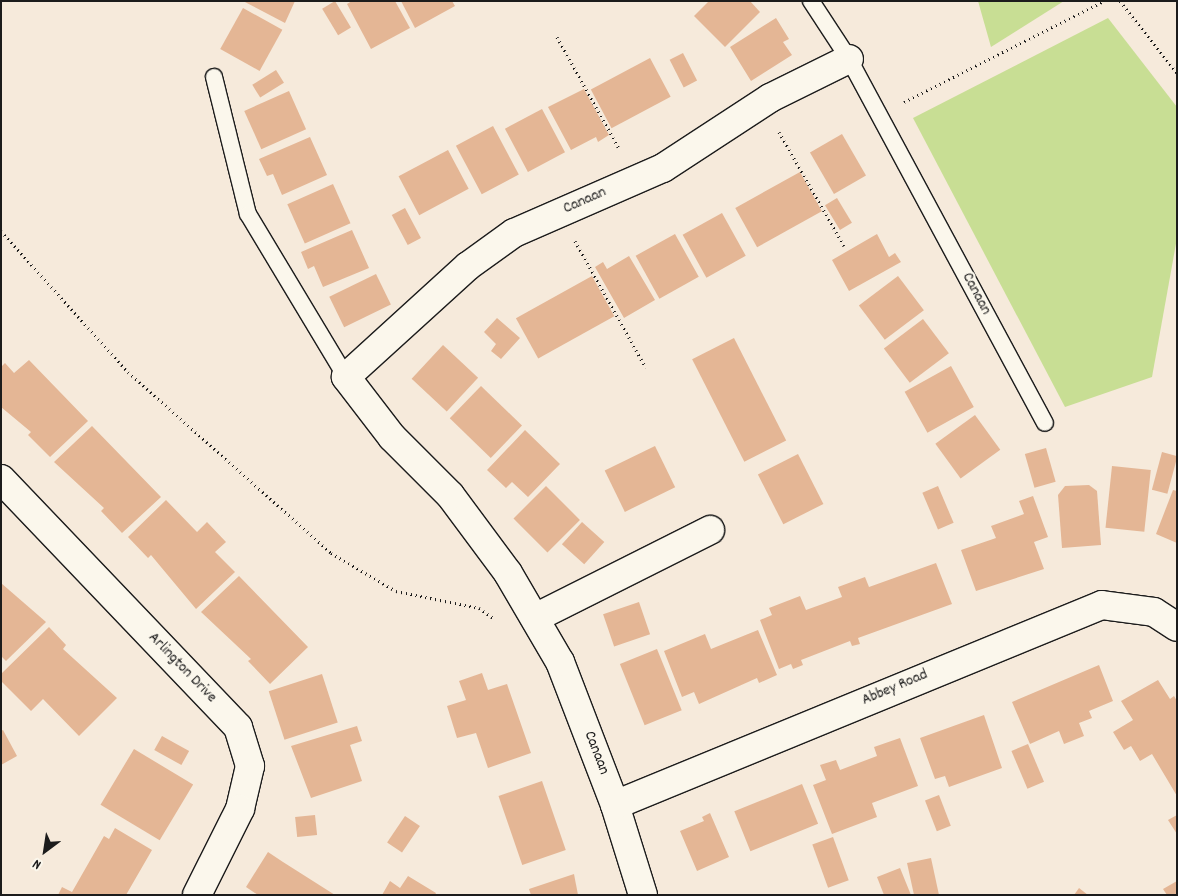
<!DOCTYPE html>
<style>
body{margin:0}
#map{position:relative;width:1178px;height:896px;overflow:hidden;background:#f6eadb;font-family:Dekko,sans-serif}
div>[style]{position:absolute}
[style*='--x']{left:calc(var(--x)*1px);top:calc(var(--y)*1px);width:calc(var(--w)*1px);rotate:calc(var(--a)*1deg)}
.green>*{inset:0;background:#c8de94}
.building>*{inset:0;background:#e4b695;transform-origin:0 0}
.path>*{height:3px;margin-top:-1.5px;transform-origin:0;background:repeating-linear-gradient(90deg,#1c1c1c 0 1px,transparent 0 5px)}
.roads{filter:drop-shadow(1px 0 #1c1c1c) drop-shadow(-1px 0 #1c1c1c) drop-shadow(0 1px #1c1c1c) drop-shadow(0 -1px #1c1c1c)}
.lane>*{height:16px;margin:-8px;padding:0 8px;transform-origin:8px;border-radius:8px;background:#fbf7ec}
.street>*{height:28px;margin:-14px;padding:0 14px;transform-origin:14px;border-radius:14px;background:#fbf7ec}
span{translate:-50% -50%;white-space:nowrap;text-align:center;line-height:1.15;-webkit-text-stroke:4.5px #fbf7ec;paint-order:stroke}
.street-label{font-size:16px;color:#1c1c1c}
.frame{position:absolute;inset:0;border:2px solid #1c1c1c;pointer-events:none}
.north{position:absolute;left:20px;top:826px;width:50px;height:50px;-webkit-text-stroke:4px #fbf7ec;paint-order:stroke;rotate:211deg;font-size:14px;font-weight:700;line-height:20px;text-align:center;color:#1c1c1c}
.north::after{content:'';display:block;margin:auto;width:18px;height:22px;background:#1c1c1c;clip-path:polygon(50% 0,100% 100%,50% 72%,0 100%)}
</style>
<div id="map">
<div class="green">
<div style="clip-path:polygon(978px 1px,1064px 1px,991px 47px)"></div>
<div style="clip-path:polygon(1108px 18px,1177px 107px,1177px 238px,1152px 377px,1065px 407px,913px 118px)"></div>
</div>
<div class="building">
<div style="clip-path:polygon(243px 1px,295px 1px,285px 23px)"></div>
<div style="left:335px;top:1px;width:31px;height:15px;rotate:59deg"></div>
<div style="clip-path:polygon(352px 1px,395px 1px,410px 28px,371px 49px,347px 4px)"></div>
<div style="clip-path:polygon(401px 1px,452px 1px,455px 6px,415px 28px)"></div>
<div style="clip-path:polygon(709px 1px,750px 1px,760px 12px,725px 47px,694px 16px)"></div>
<div style="left:243px;top:8px;width:45px;height:47px;rotate:29deg"></div>
<div style="clip-path:polygon(776px 18px,789px 39px,783px 42px,792px 55px,751px 81px,730px 47px)"></div>
<div style="left:683px;top:53px;width:31px;height:15px;rotate:63deg"></div>
<div style="left:650px;top:58px;width:44px;height:67px;rotate:62deg"></div>
<div style="left:276px;top:70px;width:15px;height:28px;rotate:58deg"></div>
<div style="clip-path:polygon(584px 89px,609px 135px,598px 142px,596px 137px,571px 150px,548px 107px)"></div>
<div style="left:289px;top:91px;width:42px;height:49px;rotate:66deg"></div>
<div style="left:542px;top:109px;width:49px;height:42px;rotate:62deg"></div>
<div style="left:493px;top:126px;width:55px;height:42px;rotate:62deg"></div>
<div style="left:842px;top:134px;width:48px;height:37px;rotate:60deg"></div>
<div style="clip-path:polygon(310px 137px,327px 175px,282px 195px,273px 174px,267px 176px,259px 159px)"></div>
<div style="left:448px;top:150px;width:44px;height:56px;rotate:62deg"></div>
<div style="left:800px;top:172px;width:45px;height:74px;rotate:61deg"></div>
<div style="left:333px;top:184px;width:43px;height:50px;rotate:66deg"></div>
<div style="left:837px;top:198px;width:29px;height:14px;rotate:59deg"></div>
<div style="left:405px;top:208px;width:34px;height:15px;rotate:62deg"></div>
<div style="left:722px;top:213px;width:49px;height:45px;rotate:61deg"></div>
<div style="clip-path:polygon(352px 230px,369px 268px,323px 287px,314px 266px,308px 269px,301px 252px)"></div>
<div style="left:675px;top:234px;width:49px;height:45px;rotate:61deg"></div>
<div style="clip-path:polygon(877px 234px,889px 257px,895px 253px,901px 262px,849px 291px,832px 260px)"></div>
<div style="clip-path:polygon(629px 256px,655px 300px,624px 318px,595px 267px,603px 262px,607px 269px)"></div>
<div style="left:376px;top:274px;width:34px;height:52px;rotate:64deg"></div>
<div style="left:592px;top:276px;width:46px;height:87px;rotate:61deg"></div>
<div style="left:898px;top:276px;width:43px;height:49px;rotate:53deg"></div>
<div style="clip-path:polygon(497px 318px,520px 338px,501px 359px,491px 351px,496px 344px,484px 332px)"></div>
<div style="left:923px;top:319px;width:43px;height:49px;rotate:53deg"></div>
<div style="left:734px;top:338px;width:115px;height:47px;rotate:63deg"></div>
<div style="left:443px;top:345px;width:48px;height:46px;rotate:43deg"></div>
<div style="clip-path:polygon(29px 360px,88px 421px,50px 457px,28px 435px,31px 432px,1px 407px,1px 367px,5px 363px,14px 373px)"></div>
<div style="left:951px;top:366px;width:47px;height:53px;rotate:61deg"></div>
<div style="left:481px;top:386px;width:57px;height:45px;rotate:44deg"></div>
<div style="left:975px;top:415px;width:43px;height:49px;rotate:54deg"></div>
<div style="clip-path:polygon(92px 426px,161px 497px,122px 533px,101px 511px,104px 508px,54px 462px)"></div>
<div style="clip-path:polygon(525px 430px,560px 464px,528px 497px,512px 482px,506px 488px,487px 470px)"></div>
<div style="left:655px;top:446px;width:46px;height:56px;rotate:64deg"></div>
<div style="left:1046px;top:448px;width:35px;height:22px;rotate:74deg"></div>
<div style="left:1162px;top:452px;width:16px;height:39px;rotate:15deg"></div>
<div style="left:798px;top:454px;width:56px;height:45px;rotate:63deg"></div>
<div style="left:1112px;top:466px;width:39px;height:62px;rotate:6deg"></div>
<div style="clip-path:polygon(1089px 485px,1097px 491px,1101px 545px,1062px 548px,1058px 495px,1065px 486px)"></div>
<div style="left:546px;top:486px;width:48px;height:46px;rotate:45deg"></div>
<div style="left:938px;top:486px;width:40px;height:17px;rotate:67deg"></div>
<div style="clip-path:polygon(1173px 490px,1177px 491px,1177px 543px,1156px 534px)"></div>
<div style="clip-path:polygon(1033px 496px,1048px 537px,1034px 542px,1044px 569px,976px 591px,961px 550px,996px 538px,991px 526px,1024px 514px,1019px 501px)"></div>
<div style="clip-path:polygon(166px 500px,197px 532px,207px 522px,226px 542px,215px 552px,235px 572px,196px 609px,151px 555px,148px 558px,128px 537px)"></div>
<div style="left:582px;top:522px;width:30px;height:30px;rotate:42deg"></div>
<div style="clip-path:polygon(936px 563px,952px 604px,858px 638px,860px 644px,852px 646px,850px 641px,801px 660px,803px 665px,793px 669px,791px 664px,779px 669px,760px 620px,772px 615px,769px 608px,800px 596px,806px 610px,842px 597px,838px 587px,865px 577px,869px 587px)"></div>
<div style="clip-path:polygon(239px 576px,308px 647px,270px 684px,248px 661px,251px 659px,201px 612px)"></div>
<div style="clip-path:polygon(1px 583px,46px 622px,6px 661px,1px 656px)"></div>
<div style="left:639px;top:602px;width:34px;height:38px;rotate:71deg"></div>
<div style="clip-path:polygon(49px 627px,66px 645px,63px 649px,117px 698px,79px 736px,43px 699px,31px 711px,1px 681px,1px 674px)"></div>
<div style="clip-path:polygon(758px 630px,777px 675px,759px 683px,757px 678px,699px 704px,694px 692px,682px 697px,664px 651px,705px 634px,711px 649px)"></div>
<div style="left:657px;top:649px;width:66px;height:40px;rotate:68deg"></div>
<div style="clip-path:polygon(1099px 665px,1113px 701px,1089px 711px,1092px 718px,1079px 723px,1084px 736px,1064px 744px,1059px 731px,1030px 744px,1012px 702px)"></div>
<div style="clip-path:polygon(482px 673px,488px 690px,507px 684px,531px 753px,488px 768px,476px 733px,457px 738px,447px 706px,466px 700px,459px 681px)"></div>
<div style="left:322px;top:674px;width:51px;height:56px;rotate:72deg"></div>
<div style="clip-path:polygon(1158px 680px,1170px 699px,1174px 696px,1177px 701px,1177px 796px,1152px 754px,1140px 761px,1131px 746px,1124px 750px,1113px 732px,1133px 720px,1121px 701px)"></div>
<div style="clip-path:polygon(984px 715px,1002px 768px,949px 787px,945px 776px,935px 779px,920px 738px)"></div>
<div style="clip-path:polygon(357px 726px,362px 741px,350px 745px,362px 781px,311px 798px,291px 746px)"></div>
<div style="clip-path:polygon(3px 730px,17px 756px,1px 765px,1px 731px)"></div>
<div style="left:162px;top:736px;width:31px;height:16px;rotate:29deg"></div>
<div style="clip-path:polygon(900px 738px,918px 786px,872px 803px,877px 817px,832px 834px,813px 785px,826px 780px,820px 765px,836px 760px,840px 770px,877px 756px,874px 747px)"></div>
<div style="left:1028px;top:744px;width:41px;height:18px;rotate:67deg"></div>
<div style="left:134px;top:749px;width:69px;height:65px;rotate:31deg"></div>
<div style="left:542px;top:781px;width:73px;height:46px;rotate:71deg"></div>
<div style="left:802px;top:784px;width:43px;height:73px;rotate:68deg"></div>
<div style="left:939px;top:795px;width:33px;height:15px;rotate:69deg"></div>
<div style="clip-path:polygon(710px 813px,729px 857px,697px 871px,680px 831px,704px 821px,702px 817px)"></div>
<div style="left:315px;top:815px;width:20px;height:20px;rotate:84deg"></div>
<div style="clip-path:polygon(1177px 815px,1177px 834px,1168px 820px)"></div>
<div style="left:405px;top:816px;width:18px;height:32px;rotate:34deg"></div>
<div style="clip-path:polygon(115px 828px,152px 850px,126px 895px,58px 895px,62px 887px,72px 892px,104px 836px,109px 839px)"></div>
<div style="left:833px;top:837px;width:46px;height:22px;rotate:70deg"></div>
<div style="clip-path:polygon(268px 852px,283px 862px,335px 895px,258px 895px,246px 887px)"></div>
<div style="clip-path:polygon(931px 858px,939px 895px,914px 895px,907px 863px)"></div>
<div style="clip-path:polygon(900px 868px,911px 895px,884px 895px,877px 877px)"></div>
<div style="clip-path:polygon(574px 874px,578px 895px,531px 895px,529px 889px)"></div>
<div style="clip-path:polygon(408px 876px,436px 893px,435px 895px,382px 895px,390px 881px,400px 888px)"></div>
<div style="clip-path:polygon(1177px 881px,1177px 895px,1167px 895px,1163px 889px)"></div>
<div style="clip-path:polygon(1079px 888px,1088px 895px,1074px 895px)"></div>
</div>
<div class="path">
<div style="--x:1120;--y:1;--w:92;--a:51.6"></div>
<div style="--x:557;--y:37;--w:129;--a:60.9"></div>
<div style="--x:904;--y:102;--w:224;--a:-26.8"></div>
<div style="--x:779;--y:132;--w:131;--a:60.3"></div>
<div style="--x:1;--y:231;--w:190;--a:48"></div>
<div style="--x:128;--y:372;--w:272;--a:41.7"></div>
<div style="--x:331;--y:553;--w:75;--a:30.3"></div>
<div style="--x:396;--y:591;--w:85;--a:11.6"></div>
<div style="--x:479;--y:608;--w:19;--a:35"></div>
<div style="--x:575;--y:241;--w:145;--a:60.8"></div>
</div>
<div class="roads">
<div class="lane">
<div style="--x:811;--y:1;--w:69;--a:56.8"></div>
<div style="--x:849;--y:59;--w:413;--a:61.7"></div>
<div style="--x:214;--y:77;--w:141;--a:76.1"></div>
<div style="--x:248;--y:214;--w:190;--a:59"></div>
</div>
<div class="street">
<div style="--x:1;--y:479;--w:343;--a:46.3"></div>
<div style="--x:238;--y:727;--w:41;--a:72.9"></div>
<div style="--x:250;--y:766;--w:44;--a:103.1"></div>
<div style="--x:240;--y:809;--w:96;--a:116.6"></div>
<div style="--x:535;--y:618;--w:196;--a:-26.7"></div>
<div style="--x:615;--y:805;--w:526;--a:-22.33"></div>
<div style="--x:1102;--y:605;--w:52;--a:7.7"></div>
<div style="--x:1154;--y:612;--w:27;--a:33"></div>
<div style="--x:643;--y:895;--w:94;--a:-107.3"></div>
<div style="--x:615;--y:805;--w:153;--a:-111"></div>
<div style="--x:560;--y:662;--w:103;--a:-120.3"></div>
<div style="--x:508;--y:573;--w:97;--a:-126.6"></div>
<div style="--x:450;--y:495;--w:82;--a:-135"></div>
<div style="--x:392;--y:437;--w:76;--a:-127.5"></div>
<div style="--x:346;--y:377;--w:165;--a:-42.3"></div>
<div style="--x:468;--y:266;--w:57;--a:-35.7"></div>
<div style="--x:514;--y:233;--w:163;--a:-23.6"></div>
<div style="--x:663;--y:168;--w:128;--a:-33.2"></div>
<div style="--x:770;--y:98;--w:88;--a:-26.3"></div>
</div>
</div>
<div class="street-label">
<span style="left:585px;top:201px;rotate:-24deg">Canaan</span>
<span style="left:976px;top:294px;rotate:62deg">Canaan</span>
<span style="left:182px;top:668px;rotate:46deg">Arlington Drive</span>
<span style="left:895px;top:688px;rotate:-23deg">Abbey Road</span>
<span style="left:596px;top:753px;rotate:69deg">Canaan</span>
</div>
<div class="frame"></div>
<div class="north">N</div>
</div>
